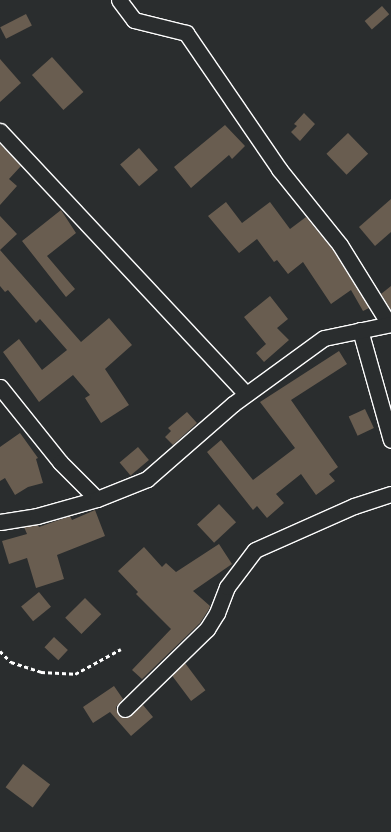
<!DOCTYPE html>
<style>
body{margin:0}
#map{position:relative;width:391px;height:832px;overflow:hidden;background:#2a2d2e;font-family:Pangolin,sans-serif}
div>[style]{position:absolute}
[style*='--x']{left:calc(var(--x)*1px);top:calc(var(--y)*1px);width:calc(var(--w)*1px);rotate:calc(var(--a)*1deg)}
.building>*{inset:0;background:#695d50;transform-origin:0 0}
.path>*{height:2.5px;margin-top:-1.25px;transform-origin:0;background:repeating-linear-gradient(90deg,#fff 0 4px,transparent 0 7px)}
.roads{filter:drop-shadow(1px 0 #fff) drop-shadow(-1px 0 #fff) drop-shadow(0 1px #fff) drop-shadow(0 -1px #fff)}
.minor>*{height:15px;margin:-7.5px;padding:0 7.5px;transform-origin:7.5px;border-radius:7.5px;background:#2a2d2e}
span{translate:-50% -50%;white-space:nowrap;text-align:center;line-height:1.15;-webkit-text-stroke:3px #2a2d2e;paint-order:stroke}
</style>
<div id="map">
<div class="building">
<div style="left:382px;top:6px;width:11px;height:23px;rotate:49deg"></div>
<div style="left:26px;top:14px;width:13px;height:29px;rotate:63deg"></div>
<div style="left:52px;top:57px;width:47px;height:27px;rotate:48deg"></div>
<div style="clip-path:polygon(0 59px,21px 83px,0 102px)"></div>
<div style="clip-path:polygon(304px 113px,315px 124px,300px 141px,291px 132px,297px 126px,294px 124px)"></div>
<div style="clip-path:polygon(225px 125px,245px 146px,232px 159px,229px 155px,191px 188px,174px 167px)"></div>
<div style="left:348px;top:133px;width:29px;height:30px;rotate:46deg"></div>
<div style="clip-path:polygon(0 144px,21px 166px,9px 179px,17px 186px,0 205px)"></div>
<div style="left:139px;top:148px;width:29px;height:25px;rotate:49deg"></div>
<div style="clip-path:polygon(391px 199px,391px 232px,375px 246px,359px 227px)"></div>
<div style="clip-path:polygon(226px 202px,242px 223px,270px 202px,290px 229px,306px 217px,333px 250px,369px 308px,363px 311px,351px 290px,331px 304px,303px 262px,288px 274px,277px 260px,274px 262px,257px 239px,239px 253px,208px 216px)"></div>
<div style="clip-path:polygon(61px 210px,76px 233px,47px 256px,75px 289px,66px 297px,22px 241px)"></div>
<div style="clip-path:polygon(0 216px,17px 234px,0 250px,81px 342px,109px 318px,132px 345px,105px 369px,129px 405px,101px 423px,85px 398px,90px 395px,73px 375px,39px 402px,3px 352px,19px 339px,42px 370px,67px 350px,40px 319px,36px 323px,8px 290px,5px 292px,0 286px)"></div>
<div style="clip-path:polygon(391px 286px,391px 310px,381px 294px)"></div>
<div style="clip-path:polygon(270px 296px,288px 319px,277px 328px,289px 340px,264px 362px,256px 353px,266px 344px,244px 317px)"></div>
<div style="clip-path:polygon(339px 351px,347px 364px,291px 400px,338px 467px,329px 474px,335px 481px,316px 495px,301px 474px,276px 494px,284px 503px,267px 518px,257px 506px,253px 510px,207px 452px,221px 440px,253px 480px,295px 448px,260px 402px)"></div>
<div style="left:365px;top:409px;width:21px;height:18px;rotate:65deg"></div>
<div style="clip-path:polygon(187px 412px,197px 423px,173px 445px,165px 437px,171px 431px,168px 428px)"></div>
<div style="clip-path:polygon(20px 433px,38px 458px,36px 459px,43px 483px,28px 487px,15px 495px,5px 478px,0 481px,0 447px)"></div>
<div style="left:138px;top:447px;width:17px;height:24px;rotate:50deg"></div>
<div style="left:219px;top:504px;width:25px;height:30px;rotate:47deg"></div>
<div style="clip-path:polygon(95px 510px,105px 536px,57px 555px,64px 579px,36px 588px,27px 558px,9px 564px,2px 541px,27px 534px,24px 527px,38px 525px,39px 527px,70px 516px,72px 520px)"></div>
<div style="clip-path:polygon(219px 544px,232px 564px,193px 591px,210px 606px,209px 609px,200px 623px,142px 679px,132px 670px,171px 629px,136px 594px,138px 592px,118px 571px,144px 547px,162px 567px,166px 563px,176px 572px)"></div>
<div style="left:39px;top:592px;width:19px;height:23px;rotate:51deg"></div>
<div style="left:85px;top:598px;width:23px;height:28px;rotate:45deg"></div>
<div style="left:54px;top:637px;width:19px;height:14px;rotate:43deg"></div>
<div style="left:185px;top:663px;width:34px;height:18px;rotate:53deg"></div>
<div style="clip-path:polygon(114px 686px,123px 699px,116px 707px,119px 716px,128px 718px,143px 705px,153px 717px,131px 736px,110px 712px,93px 723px,83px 707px)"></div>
<div style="left:23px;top:764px;width:34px;height:29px;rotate:37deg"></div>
</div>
<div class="path">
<div style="--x:0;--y:651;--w:16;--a:45"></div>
<div style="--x:11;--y:662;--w:32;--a:18"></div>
<div style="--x:41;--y:672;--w:34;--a:3"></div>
<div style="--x:75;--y:674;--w:52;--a:-28.5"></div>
</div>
<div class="roads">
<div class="minor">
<div style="--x:119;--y:0;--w:25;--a:53"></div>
<div style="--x:134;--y:20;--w:54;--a:14"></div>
<div style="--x:186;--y:33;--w:165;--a:55.6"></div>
<div style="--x:279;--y:169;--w:97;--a:51.2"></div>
<div style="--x:340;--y:245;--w:93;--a:58.2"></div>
<div style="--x:0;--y:131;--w:360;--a:46.9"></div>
<div style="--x:360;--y:330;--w:114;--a:74.3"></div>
<div style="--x:0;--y:387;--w:96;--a:51.3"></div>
<div style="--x:60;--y:462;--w:52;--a:45"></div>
<div style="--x:0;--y:522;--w:37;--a:-9"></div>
<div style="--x:37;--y:516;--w:62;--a:-15.8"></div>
<div style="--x:97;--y:499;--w:54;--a:-21.8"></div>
<div style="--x:147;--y:479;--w:114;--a:-41.1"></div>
<div style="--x:233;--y:404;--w:112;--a:-36"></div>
<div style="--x:324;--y:338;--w:68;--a:-11.8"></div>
<div style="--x:125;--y:709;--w:115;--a:-44.3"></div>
<div style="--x:207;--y:629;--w:19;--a:-58"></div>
<div style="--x:217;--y:613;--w:28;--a:-69"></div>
<div style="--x:227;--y:587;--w:46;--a:-52.9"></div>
<div style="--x:255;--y:550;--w:108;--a:-24"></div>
<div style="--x:354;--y:506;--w:39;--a:-18"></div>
</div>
</div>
</div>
